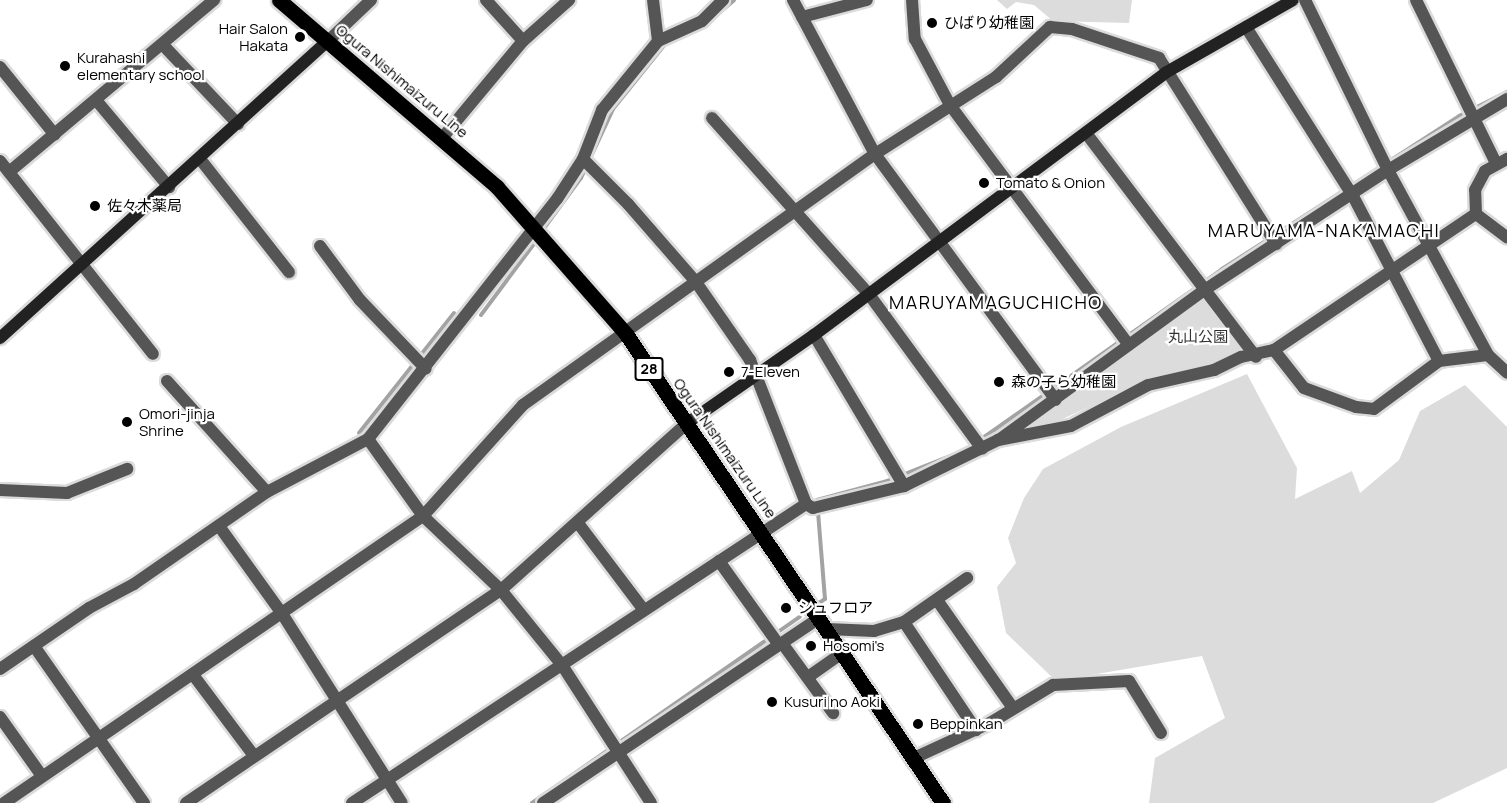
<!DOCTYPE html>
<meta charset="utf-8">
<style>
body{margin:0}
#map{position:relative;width:1507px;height:803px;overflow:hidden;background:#fff;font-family:Manrope,"Noto Sans JP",sans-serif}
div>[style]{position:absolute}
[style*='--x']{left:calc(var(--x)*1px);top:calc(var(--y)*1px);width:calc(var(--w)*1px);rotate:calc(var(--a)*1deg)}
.green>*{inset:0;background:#dcdcdc}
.stream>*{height:4px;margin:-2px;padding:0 2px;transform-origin:2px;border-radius:2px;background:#a3a3a3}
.roads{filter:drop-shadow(2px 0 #dbdbdb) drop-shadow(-2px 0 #dbdbdb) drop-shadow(0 2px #dbdbdb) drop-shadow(0 -2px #dbdbdb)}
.street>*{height:12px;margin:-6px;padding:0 6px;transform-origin:6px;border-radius:6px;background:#555}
.secondary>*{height:12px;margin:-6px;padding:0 6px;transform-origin:6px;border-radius:6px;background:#222}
.primary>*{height:15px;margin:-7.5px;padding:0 7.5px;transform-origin:7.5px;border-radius:7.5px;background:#000}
.dots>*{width:16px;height:16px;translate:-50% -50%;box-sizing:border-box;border:3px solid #fff;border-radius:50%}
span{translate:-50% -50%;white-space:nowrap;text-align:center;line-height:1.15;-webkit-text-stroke:4.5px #fff;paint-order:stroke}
.shield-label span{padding:2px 4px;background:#fff;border:2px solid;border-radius:4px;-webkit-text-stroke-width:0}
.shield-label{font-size:14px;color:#000;font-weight:700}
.poi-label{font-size:15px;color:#000}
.left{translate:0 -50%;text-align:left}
.right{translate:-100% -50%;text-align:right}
.street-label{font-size:15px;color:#000}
.park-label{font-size:15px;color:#333}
.quarter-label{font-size:18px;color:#000;letter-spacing:1.5px}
</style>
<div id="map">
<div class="green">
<div style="clip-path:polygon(997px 0,1132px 0,1129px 23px,1053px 21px,1034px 5px,1016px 2px,1007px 9px)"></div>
<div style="clip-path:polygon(1206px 293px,1247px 351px,1209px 366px,1146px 380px,1052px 424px,1021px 429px)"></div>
<div style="clip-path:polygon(1247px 374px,1297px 468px,1295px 499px,1352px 471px,1360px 493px,1399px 460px,1420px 411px,1465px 385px,1507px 427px,1507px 768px,1433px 803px,1149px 803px,1155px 758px,1225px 718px,1202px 656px,1056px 681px,1006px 633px,997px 587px,1016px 563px,1008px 538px,1024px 498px,1043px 469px,1121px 427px)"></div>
</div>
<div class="stream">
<div style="--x:707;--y:23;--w:35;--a:-40"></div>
<div style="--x:542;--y:231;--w:66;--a:-53.7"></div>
<div style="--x:581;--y:178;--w:76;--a:-65.1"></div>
<div style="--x:613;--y:109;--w:85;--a:-51.2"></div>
<div style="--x:481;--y:315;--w:94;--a:-53.3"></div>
<div style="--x:359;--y:433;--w:153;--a:-51.6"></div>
<div style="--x:980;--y:440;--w:296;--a:-35.2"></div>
<div style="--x:1222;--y:269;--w:282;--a:-32.8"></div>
<div style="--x:1459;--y:116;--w:54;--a:-26.6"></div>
<div style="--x:816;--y:605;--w:11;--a:-34"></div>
<div style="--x:825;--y:599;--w:99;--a:-94.6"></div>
<div style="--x:817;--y:500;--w:73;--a:-15.2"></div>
<div style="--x:887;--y:481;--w:82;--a:-21.5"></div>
<div style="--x:532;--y:803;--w:326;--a:-34.8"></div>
</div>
<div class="roads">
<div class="street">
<div style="--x:486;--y:0;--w:55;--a:47.9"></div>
<div style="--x:653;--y:0;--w:41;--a:83"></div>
<div style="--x:793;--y:0;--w:174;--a:62"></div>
<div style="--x:875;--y:154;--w:305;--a:53.7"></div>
<div style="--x:912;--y:0;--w:39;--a:86"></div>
<div style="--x:915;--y:39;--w:75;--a:62.1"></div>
<div style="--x:950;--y:105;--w:299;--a:53.3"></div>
<div style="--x:1305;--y:0;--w:189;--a:64"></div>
<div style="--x:1388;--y:170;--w:210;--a:61.6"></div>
<div style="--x:1416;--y:0;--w:182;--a:63.9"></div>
<div style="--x:802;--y:17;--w:67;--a:-14.7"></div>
<div style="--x:1246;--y:27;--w:200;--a:57.7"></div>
<div style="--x:1353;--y:196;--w:186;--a:62.5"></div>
<div style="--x:327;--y:42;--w:61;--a:-43.7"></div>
<div style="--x:163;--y:45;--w:109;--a:46.5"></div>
<div style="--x:0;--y:67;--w:87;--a:51"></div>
<div style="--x:96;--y:100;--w:114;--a:50"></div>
<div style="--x:712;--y:118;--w:234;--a:48.3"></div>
<div style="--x:868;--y:293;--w:193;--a:53.8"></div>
<div style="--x:1086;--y:133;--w:281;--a:52.8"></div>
<div style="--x:443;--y:137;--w:125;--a:-50.2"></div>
<div style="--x:523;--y:41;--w:62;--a:-41.7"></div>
<div style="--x:200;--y:159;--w:144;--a:51.8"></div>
<div style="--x:583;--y:159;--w:64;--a:45"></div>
<div style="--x:628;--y:204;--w:103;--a:48.9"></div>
<div style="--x:696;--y:282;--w:95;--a:55.3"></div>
<div style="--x:750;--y:360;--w:155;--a:68.7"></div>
<div style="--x:0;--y:161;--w:246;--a:51.6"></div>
<div style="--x:9;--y:172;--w:268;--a:-40"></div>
<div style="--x:1476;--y:214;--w:24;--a:-92"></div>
<div style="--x:1475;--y:190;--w:21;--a:-62"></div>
<div style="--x:1485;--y:171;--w:25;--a:-29"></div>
<div style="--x:320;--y:246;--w:67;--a:53.5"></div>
<div style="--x:360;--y:300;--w:95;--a:46.3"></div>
<div style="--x:814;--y:335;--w:176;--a:59.2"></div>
<div style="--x:1274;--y:350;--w:48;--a:51.7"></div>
<div style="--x:1304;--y:388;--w:55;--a:20.1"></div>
<div style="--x:1356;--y:407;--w:18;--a:6"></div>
<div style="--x:1374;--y:409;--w:81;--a:-36.4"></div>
<div style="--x:1439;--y:361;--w:49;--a:-7"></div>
<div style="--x:1488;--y:355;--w:26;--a:43"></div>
<div style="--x:167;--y:381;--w:149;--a:48"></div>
<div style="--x:368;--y:439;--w:95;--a:54.5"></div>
<div style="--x:423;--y:516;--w:108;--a:43.5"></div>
<div style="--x:501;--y:590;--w:97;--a:50.9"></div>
<div style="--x:562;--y:665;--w:164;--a:57.2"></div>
<div style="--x:1000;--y:439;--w:255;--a:-36.1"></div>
<div style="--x:1206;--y:289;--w:217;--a:-33.2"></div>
<div style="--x:1388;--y:170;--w:139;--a:-30.8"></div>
<div style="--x:0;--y:490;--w:67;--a:2.6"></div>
<div style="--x:67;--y:493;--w:65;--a:-21.8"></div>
<div style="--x:578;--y:523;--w:108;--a:52.9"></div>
<div style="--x:219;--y:526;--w:110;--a:54.3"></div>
<div style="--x:283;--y:615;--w:222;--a:57.7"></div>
<div style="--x:719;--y:561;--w:103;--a:54.5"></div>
<div style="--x:937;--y:600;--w:132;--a:54.9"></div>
<div style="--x:904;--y:622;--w:130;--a:56.3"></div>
<div style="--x:827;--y:629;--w:47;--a:2.4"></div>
<div style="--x:874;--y:631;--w:31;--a:-17"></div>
<div style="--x:904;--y:622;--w:77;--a:-34.9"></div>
<div style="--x:782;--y:643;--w:87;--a:53.9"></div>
<div style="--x:34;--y:646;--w:192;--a:55"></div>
<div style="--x:0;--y:669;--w:108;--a:-34.4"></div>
<div style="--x:89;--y:608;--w:51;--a:-28.1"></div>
<div style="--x:134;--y:584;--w:162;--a:-34.7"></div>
<div style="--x:267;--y:492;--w:114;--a:-27.7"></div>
<div style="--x:368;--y:439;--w:305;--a:-51.8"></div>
<div style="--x:557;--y:199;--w:48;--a:-57"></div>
<div style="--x:583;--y:159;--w:53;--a:-68.8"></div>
<div style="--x:602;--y:110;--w:89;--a:-50.9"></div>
<div style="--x:658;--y:41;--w:48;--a:-24.4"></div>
<div style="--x:702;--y:21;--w:30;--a:-45"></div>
<div style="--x:194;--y:676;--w:100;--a:53.1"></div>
<div style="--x:808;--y:677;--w:42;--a:-35.2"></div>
<div style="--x:0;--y:717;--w:72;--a:54.6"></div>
<div style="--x:914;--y:758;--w:84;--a:-24.7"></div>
<div style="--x:990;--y:723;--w:74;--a:-31.1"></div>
<div style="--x:1053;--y:685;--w:76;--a:-3"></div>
<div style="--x:1129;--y:681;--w:61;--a:58.4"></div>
<div style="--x:4;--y:803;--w:508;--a:-34.41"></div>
<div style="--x:423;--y:516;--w:149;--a:-48"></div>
<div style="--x:523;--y:405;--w:432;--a:-35.5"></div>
<div style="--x:875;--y:154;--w:143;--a:-32.5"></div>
<div style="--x:996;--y:77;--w:74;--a:-42.8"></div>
<div style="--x:1050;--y:27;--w:22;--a:5"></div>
<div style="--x:1072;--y:29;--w:92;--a:18.4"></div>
<div style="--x:1159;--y:58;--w:220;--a:57.8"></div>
<div style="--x:186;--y:803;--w:380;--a:-34.1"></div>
<div style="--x:501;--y:590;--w:249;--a:-41.9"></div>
<div style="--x:352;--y:803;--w:544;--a:-33.37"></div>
<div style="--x:806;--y:504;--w:8;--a:30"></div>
<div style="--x:813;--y:508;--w:94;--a:-13.6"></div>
<div style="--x:904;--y:486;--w:105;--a:-26.1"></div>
<div style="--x:998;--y:440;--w:74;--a:-10.9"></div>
<div style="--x:1071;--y:426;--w:87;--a:-28"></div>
<div style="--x:1148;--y:385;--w:68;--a:-12.8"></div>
<div style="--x:1214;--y:370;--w:30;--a:-26"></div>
<div style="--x:1241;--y:357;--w:34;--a:-12"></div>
<div style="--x:1274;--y:350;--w:244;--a:-34"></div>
<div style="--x:1476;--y:214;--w:39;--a:37"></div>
<div style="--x:543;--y:803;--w:332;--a:-33.8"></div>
</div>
<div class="secondary">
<div style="--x:0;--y:338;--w:441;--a:-42.2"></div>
<div style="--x:686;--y:424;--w:156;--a:-34.8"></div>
<div style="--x:814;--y:335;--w:438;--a:-36.7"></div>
<div style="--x:1165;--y:73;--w:147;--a:-29.7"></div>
</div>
<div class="primary">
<div style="--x:279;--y:0;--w:287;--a:40.6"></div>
<div style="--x:497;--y:187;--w:196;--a:48.7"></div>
<div style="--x:626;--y:334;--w:566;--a:55.94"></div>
</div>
</div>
<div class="dots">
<div style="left:932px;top:23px;background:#000"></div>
<div style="left:300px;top:37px;background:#000"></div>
<div style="left:65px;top:66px;background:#000"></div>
<div style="left:984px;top:183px;background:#000"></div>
<div style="left:95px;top:206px;background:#000"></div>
<div style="left:729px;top:372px;background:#000"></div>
<div style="left:999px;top:382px;background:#000"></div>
<div style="left:127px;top:422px;background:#000"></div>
<div style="left:786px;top:608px;background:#000"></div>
<div style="left:811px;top:646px;background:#000"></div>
<div style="left:772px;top:702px;background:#000"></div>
<div style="left:918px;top:724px;background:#000"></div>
</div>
<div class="shield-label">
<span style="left:649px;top:369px">28</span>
</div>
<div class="poi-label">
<span class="left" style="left:944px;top:23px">ひばり幼稚園</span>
<span class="right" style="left:288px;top:37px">Hair Salon<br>Hakata</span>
<span class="left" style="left:77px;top:66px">Kurahashi<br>elementary school</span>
<span class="left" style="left:996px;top:183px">Tomato &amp; Onion</span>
<span class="left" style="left:107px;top:206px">佐々木薬局</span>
<span class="left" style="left:741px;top:372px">7-Eleven</span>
<span class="left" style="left:1011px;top:382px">森の子ら幼稚園</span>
<span class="left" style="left:139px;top:422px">Omori-jinja<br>Shrine</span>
<span class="left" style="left:798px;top:608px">シュフロア</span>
<span class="left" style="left:823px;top:646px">Hosomi's</span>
<span class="left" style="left:784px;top:702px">Kusuri no Aoki</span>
<span class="left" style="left:930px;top:724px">Beppinkan</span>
</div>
<div class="street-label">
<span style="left:402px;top:81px;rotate:40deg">Ogura Nishimaizuru Line</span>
<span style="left:725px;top:448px;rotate:55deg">Ogura Nishimaizuru Line</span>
</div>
<div class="park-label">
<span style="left:1198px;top:337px">丸山公園</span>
</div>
<div class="quarter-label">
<span style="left:1324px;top:230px">MARUYAMA-NAKAMACHI</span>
<span style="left:996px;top:302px">MARUYAMAGUCHICHO</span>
</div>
</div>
